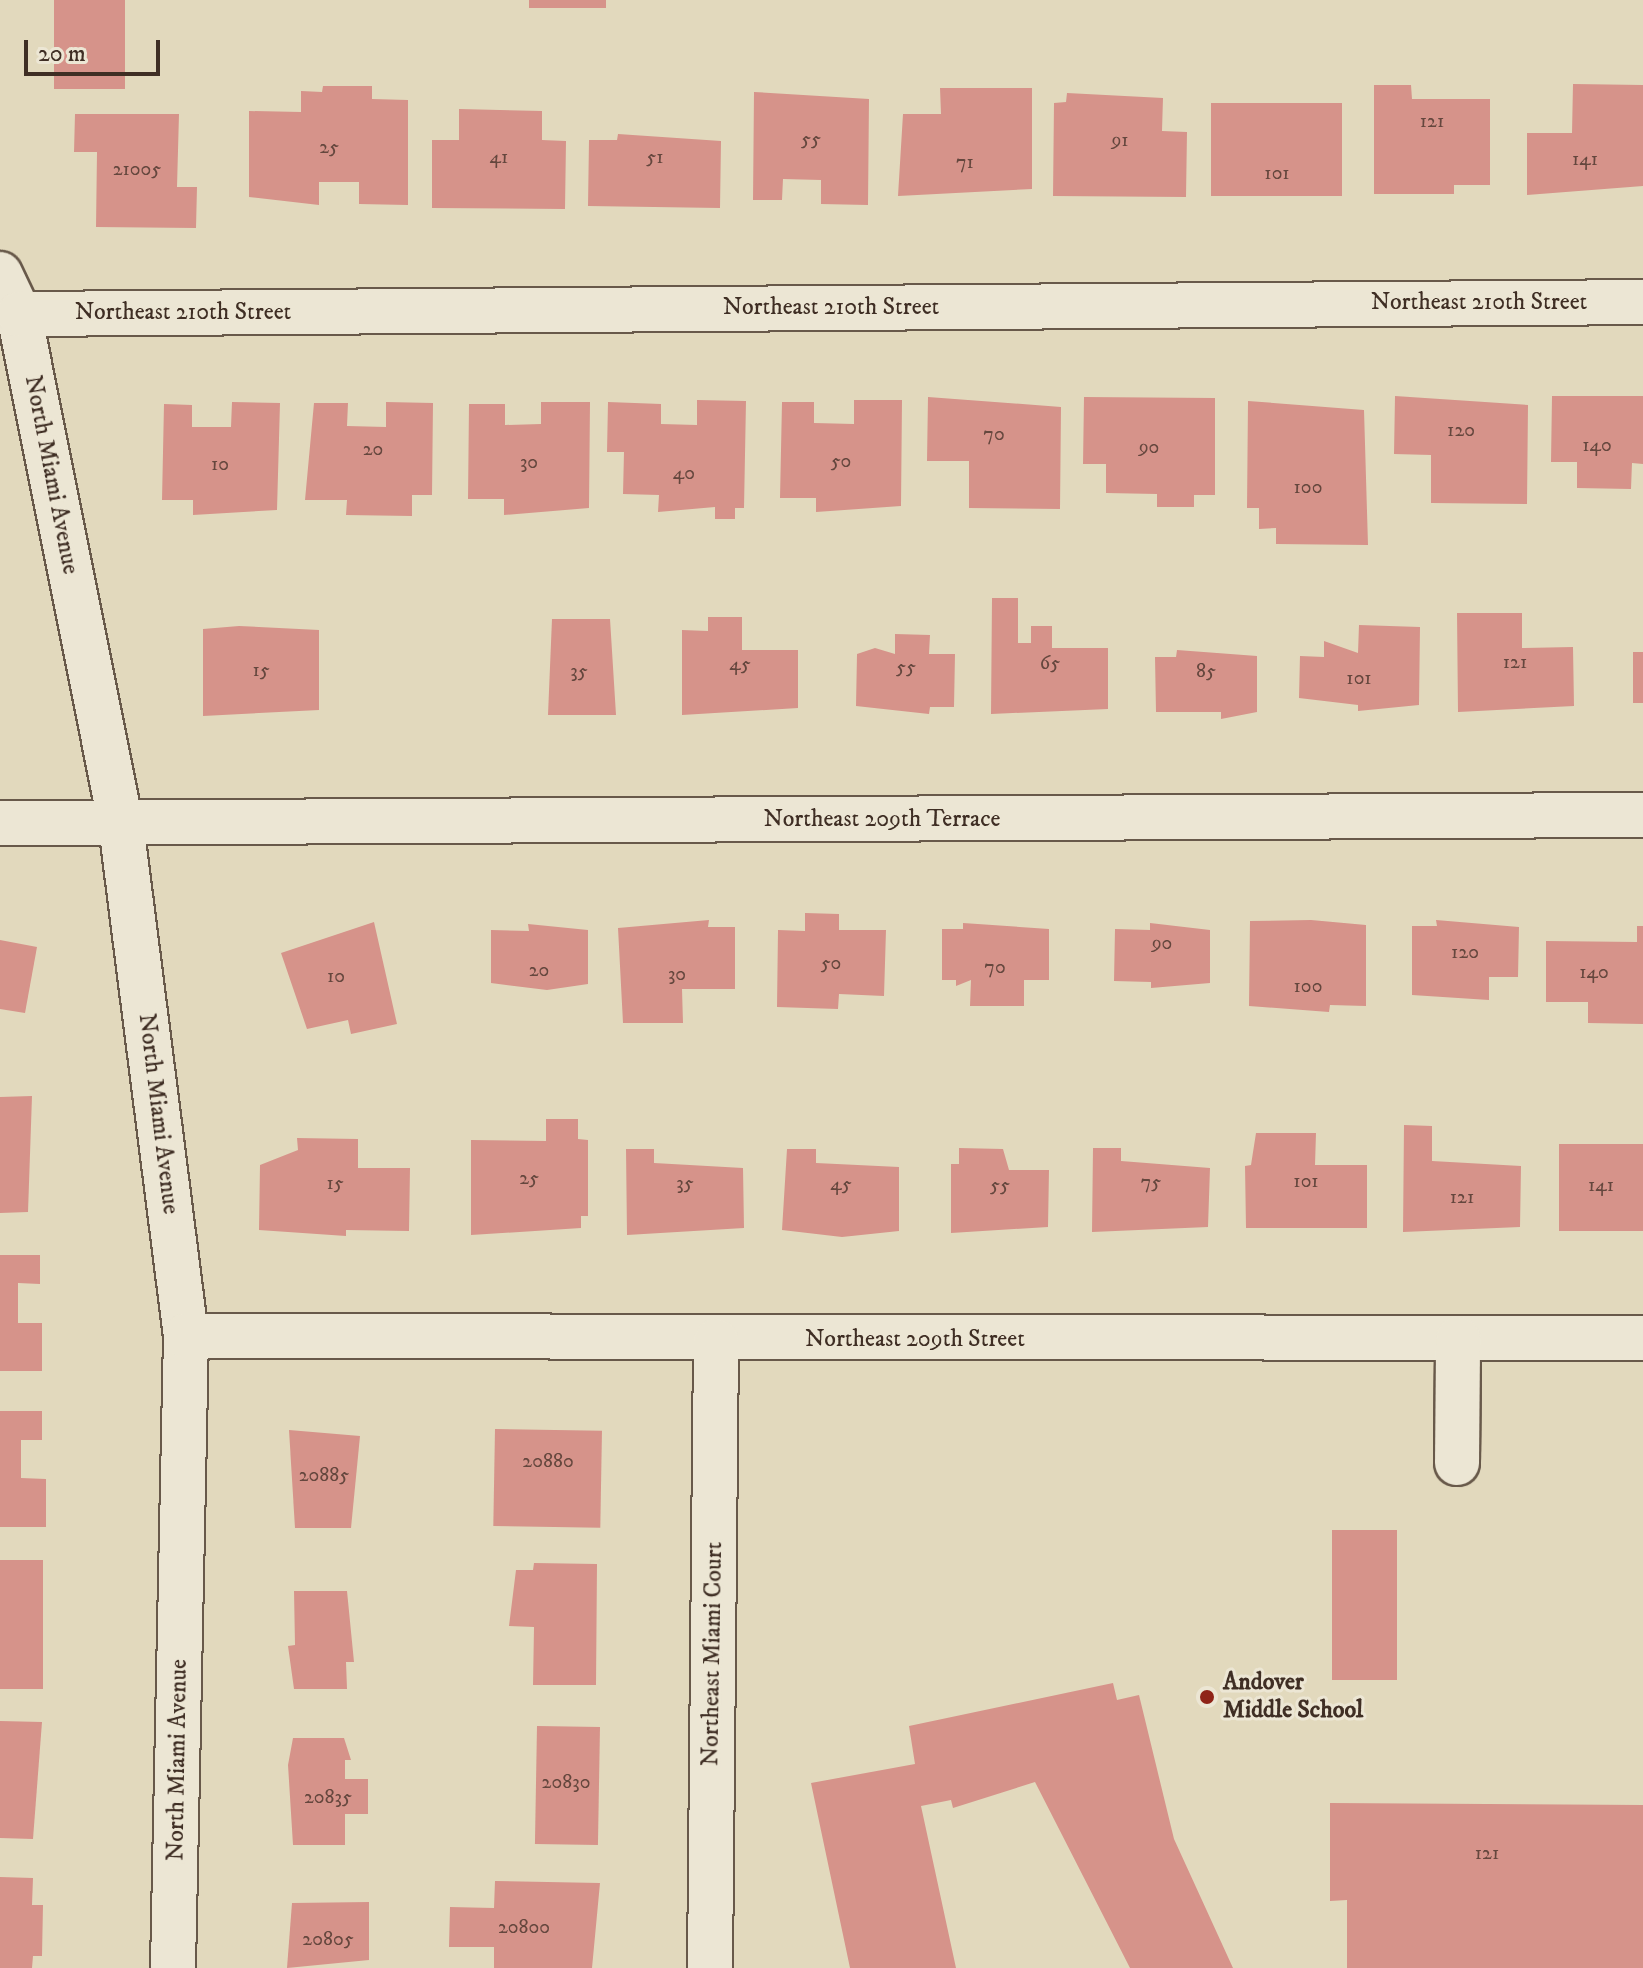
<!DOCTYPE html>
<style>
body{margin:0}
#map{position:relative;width:1643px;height:1968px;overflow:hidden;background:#e2d9bd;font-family:"IM FELL DW Pica",serif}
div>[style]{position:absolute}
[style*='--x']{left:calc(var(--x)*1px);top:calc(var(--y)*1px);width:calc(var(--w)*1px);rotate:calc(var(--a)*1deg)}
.building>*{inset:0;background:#d6938a;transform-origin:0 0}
.roads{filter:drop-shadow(2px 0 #68594a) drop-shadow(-2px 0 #68594a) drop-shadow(0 2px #68594a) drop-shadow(0 -2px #68594a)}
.minor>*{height:44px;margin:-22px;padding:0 22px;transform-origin:22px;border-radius:22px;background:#ece6d4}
.dots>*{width:22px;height:22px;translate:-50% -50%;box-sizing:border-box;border:4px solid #ece6d4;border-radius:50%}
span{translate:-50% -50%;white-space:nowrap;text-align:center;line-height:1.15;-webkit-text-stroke:6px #ece6d4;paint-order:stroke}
.number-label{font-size:20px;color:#65473e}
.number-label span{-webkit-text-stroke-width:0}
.street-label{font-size:24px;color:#3f2e24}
.poi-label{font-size:24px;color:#3f2e24;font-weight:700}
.left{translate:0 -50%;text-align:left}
.scale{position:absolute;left:24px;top:40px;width:136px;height:36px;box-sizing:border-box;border:4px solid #3f2e24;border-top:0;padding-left:10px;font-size:24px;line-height:28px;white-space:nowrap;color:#3f2e24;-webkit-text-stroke:6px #ece6d4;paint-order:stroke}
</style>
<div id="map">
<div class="building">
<div style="left:54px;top:0;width:71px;height:89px"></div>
<div style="left:529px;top:0;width:77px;height:8px"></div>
<div style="clip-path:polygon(1573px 84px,1643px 85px,1643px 186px,1527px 195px,1527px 133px,1572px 133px)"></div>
<div style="clip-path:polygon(1374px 85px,1411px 85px,1412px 99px,1490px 99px,1490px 185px,1454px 185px,1454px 194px,1374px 194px)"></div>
<div style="clip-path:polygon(323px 86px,372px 86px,372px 99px,408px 100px,408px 205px,359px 204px,359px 182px,319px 182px,319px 205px,249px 197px,249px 111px,301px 112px,301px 91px,322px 92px)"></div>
<div style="clip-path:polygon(940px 88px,1032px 88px,1032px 189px,898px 196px,903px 114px,941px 114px)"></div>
<div style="clip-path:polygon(754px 92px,869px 99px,868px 205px,821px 204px,821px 180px,783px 179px,782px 200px,753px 200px)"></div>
<div style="clip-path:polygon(1067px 93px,1163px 98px,1162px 131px,1187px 132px,1186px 197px,1053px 196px,1054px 103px,1066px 102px)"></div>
<div style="left:1211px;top:103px;width:131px;height:93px"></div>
<div style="clip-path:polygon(459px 109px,542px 111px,542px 140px,566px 141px,565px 209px,432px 208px,432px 140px,459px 140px)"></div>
<div style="clip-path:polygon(75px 114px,179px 114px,177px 187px,197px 187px,196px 228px,96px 227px,97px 152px,74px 152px)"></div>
<div style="clip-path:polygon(618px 134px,721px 141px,720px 208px,588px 206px,589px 140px,617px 140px)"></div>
<div style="clip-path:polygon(1395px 396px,1528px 405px,1527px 504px,1431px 503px,1431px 455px,1394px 454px)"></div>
<div style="clip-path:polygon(1552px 396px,1643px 396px,1643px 464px,1632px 463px,1631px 489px,1577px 488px,1577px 462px,1551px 462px)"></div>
<div style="clip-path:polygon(928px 397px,1061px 407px,1060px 509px,969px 508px,969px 461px,927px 461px)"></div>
<div style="clip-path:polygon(1084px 397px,1215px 398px,1215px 495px,1194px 495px,1194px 507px,1157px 507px,1157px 494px,1106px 493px,1106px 464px,1083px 464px)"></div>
<div style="clip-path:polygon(697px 400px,746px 401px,744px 508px,735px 508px,735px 519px,715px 519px,715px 507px,658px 512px,659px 495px,623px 494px,624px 452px,607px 452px,608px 402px,661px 404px,661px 424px,697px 425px)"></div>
<div style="clip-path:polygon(854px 400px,902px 400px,901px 506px,816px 512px,816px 498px,780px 498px,782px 402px,814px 402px,814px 423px,854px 424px)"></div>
<div style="clip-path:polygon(1248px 401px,1364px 410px,1368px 545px,1276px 544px,1276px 528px,1259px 529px,1259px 508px,1247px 508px)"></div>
<div style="clip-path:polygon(232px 402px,280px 403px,277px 510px,193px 515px,193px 500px,162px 500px,164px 404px,192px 405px,192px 427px,231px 427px)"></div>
<div style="clip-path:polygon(386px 402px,433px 403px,432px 495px,412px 495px,412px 516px,346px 515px,347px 500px,305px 500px,314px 403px,348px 403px,347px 426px,386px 427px)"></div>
<div style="clip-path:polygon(541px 402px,590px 402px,589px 508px,504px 515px,504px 499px,468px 499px,469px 404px,505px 404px,505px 425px,541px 424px)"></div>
<div style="clip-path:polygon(992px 598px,1018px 598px,1018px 643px,1031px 643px,1031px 626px,1052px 626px,1052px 648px,1108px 648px,1108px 709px,991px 714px)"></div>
<div style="clip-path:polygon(1457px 613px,1522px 613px,1522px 648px,1573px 647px,1574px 706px,1458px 712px)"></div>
<div style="clip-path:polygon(708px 617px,742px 617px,742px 650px,798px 650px,798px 708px,682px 715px,682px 630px,708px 631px)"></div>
<div style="clip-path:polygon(552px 619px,610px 619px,616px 715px,548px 715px)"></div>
<div style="clip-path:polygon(1359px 625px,1420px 627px,1419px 705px,1358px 711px,1358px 705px,1299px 698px,1300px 656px,1324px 657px,1324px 641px,1358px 653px)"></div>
<div style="clip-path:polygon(239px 626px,319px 630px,319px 710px,203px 716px,203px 629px)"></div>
<div style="clip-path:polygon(895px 634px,930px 635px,929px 654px,955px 654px,954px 707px,930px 707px,929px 714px,856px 706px,857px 654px,875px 648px,895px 654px)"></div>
<div style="clip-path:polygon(1177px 650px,1257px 656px,1257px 712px,1221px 719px,1221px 712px,1156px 712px,1155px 657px,1176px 657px)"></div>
<div style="left:1633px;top:652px;width:10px;height:51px"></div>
<div style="clip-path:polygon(805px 913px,839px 914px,839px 930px,886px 930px,884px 996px,839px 994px,838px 1009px,777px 1007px,778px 930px,805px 931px)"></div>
<div style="clip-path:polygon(709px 920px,708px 927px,735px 927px,735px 989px,682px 989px,683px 1023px,623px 1023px,618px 928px)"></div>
<div style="clip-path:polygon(1311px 920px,1366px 925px,1366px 1006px,1330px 1005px,1329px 1012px,1249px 1006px,1250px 921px)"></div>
<div style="clip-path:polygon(1436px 920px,1519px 927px,1518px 977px,1489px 977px,1489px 1000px,1412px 995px,1412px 926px,1437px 926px)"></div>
<div style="clip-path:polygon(374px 922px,397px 1024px,351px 1034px,348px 1020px,307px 1029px,281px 953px)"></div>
<div style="clip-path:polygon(963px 923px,1049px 929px,1049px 980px,1024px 980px,1024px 1006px,970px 1006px,971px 980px,956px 986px,956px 980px,942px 980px,942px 929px,963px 929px)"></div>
<div style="clip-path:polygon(1150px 923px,1210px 930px,1210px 983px,1151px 988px,1151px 982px,1114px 981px,1115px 929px,1150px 930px)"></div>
<div style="clip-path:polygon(528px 924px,588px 930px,588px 984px,547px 990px,491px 983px,491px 930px,529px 931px)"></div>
<div style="clip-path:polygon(1637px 926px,1643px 926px,1643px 1024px,1588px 1023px,1588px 1002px,1546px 1002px,1546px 941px,1637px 942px)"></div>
<div style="clip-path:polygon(0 940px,37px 947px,25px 1013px,0 1009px)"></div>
<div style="clip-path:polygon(32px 1096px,28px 1212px,0 1213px,0 1097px)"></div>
<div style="clip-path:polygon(546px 1119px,578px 1119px,578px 1139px,588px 1140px,588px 1216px,581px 1216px,581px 1228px,471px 1235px,471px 1140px,546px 1141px)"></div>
<div style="clip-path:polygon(1404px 1125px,1432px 1126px,1432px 1161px,1521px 1166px,1520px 1227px,1403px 1232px)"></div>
<div style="clip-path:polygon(1256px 1133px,1316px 1133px,1315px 1165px,1367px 1165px,1367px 1228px,1246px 1228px,1245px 1166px,1251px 1165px)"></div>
<div style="clip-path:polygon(297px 1138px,358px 1139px,358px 1168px,410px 1168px,409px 1231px,346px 1230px,346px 1236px,259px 1230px,260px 1165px,298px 1150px)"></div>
<div style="left:1559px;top:1144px;width:84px;height:87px"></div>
<div style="clip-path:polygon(959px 1148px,1003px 1149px,1009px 1170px,1049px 1170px,1048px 1227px,951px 1233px,951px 1164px,959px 1164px)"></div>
<div style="clip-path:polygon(1093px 1148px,1121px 1148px,1121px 1161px,1210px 1168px,1208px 1227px,1092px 1232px)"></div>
<div style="clip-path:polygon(626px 1149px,654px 1149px,654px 1163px,743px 1168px,744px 1228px,627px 1235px)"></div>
<div style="clip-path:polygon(787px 1149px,816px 1149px,816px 1163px,899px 1167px,899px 1231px,842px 1237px,782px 1230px)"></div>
<div style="clip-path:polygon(0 1255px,40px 1255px,40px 1284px,18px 1283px,18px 1323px,42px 1323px,42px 1371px,0 1371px)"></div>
<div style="clip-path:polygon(0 1411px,42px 1411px,42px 1440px,21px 1440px,21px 1478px,46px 1479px,46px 1527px,0 1527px)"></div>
<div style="left:495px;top:1429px;width:107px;height:97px;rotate:1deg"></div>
<div style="clip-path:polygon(289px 1430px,360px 1436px,351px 1528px,295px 1528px)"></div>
<div style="left:1332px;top:1530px;width:65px;height:150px"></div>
<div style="left:0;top:1560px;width:43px;height:129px"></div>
<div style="clip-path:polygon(534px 1563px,597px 1564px,596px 1685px,533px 1685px,534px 1627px,509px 1626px,516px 1570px,533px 1570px)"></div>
<div style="clip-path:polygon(294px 1591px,347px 1591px,354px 1662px,346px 1662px,347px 1689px,294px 1689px,288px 1646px,295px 1645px)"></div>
<div style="clip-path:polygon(1113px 1683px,1117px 1700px,1139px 1695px,1174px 1839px,1233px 1968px,1130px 1968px,1035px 1782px,953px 1808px,951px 1800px,921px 1806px,956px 1968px,850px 1968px,811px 1783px,915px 1764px,909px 1726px)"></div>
<div style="clip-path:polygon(0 1721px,42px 1722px,33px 1839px,0 1838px)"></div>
<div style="left:537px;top:1726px;width:63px;height:118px;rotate:1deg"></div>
<div style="clip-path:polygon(293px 1738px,344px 1738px,351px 1760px,345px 1760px,345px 1779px,368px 1779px,368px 1814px,345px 1814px,345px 1845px,293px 1845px,288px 1765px)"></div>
<div style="clip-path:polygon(1330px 1803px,1643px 1805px,1643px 1968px,1347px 1968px,1347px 1900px,1330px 1901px)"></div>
<div style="clip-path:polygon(0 1877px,33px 1878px,32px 1905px,43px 1905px,42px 1956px,33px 1956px,32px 1968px,0 1968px)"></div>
<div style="clip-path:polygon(495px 1881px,600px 1883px,592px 1968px,494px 1968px,494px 1947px,449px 1947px,450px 1907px,494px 1908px)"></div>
<div style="clip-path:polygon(369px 1902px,369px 1960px,287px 1968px,292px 1903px)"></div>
</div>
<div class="roads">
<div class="minor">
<div style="--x:0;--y:274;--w:44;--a:64.6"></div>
<div style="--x:19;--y:314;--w:521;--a:78.71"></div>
<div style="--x:121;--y:825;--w:515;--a:82.75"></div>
<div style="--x:186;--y:1336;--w:632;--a:91.18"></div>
<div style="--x:19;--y:314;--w:1624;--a:-0.42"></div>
<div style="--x:0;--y:823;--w:1643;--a:-0.28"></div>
<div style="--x:186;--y:1336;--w:1457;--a:0.08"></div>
<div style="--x:1457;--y:1463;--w:124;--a:-89.5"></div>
<div style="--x:710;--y:1968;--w:627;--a:-89.45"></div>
</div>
</div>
<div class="dots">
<div style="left:1207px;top:1697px;background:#8f2418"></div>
</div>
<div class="number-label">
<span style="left:1432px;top:121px">121</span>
<span style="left:811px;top:139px">55</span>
<span style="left:1120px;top:140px">91</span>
<span style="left:329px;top:147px">25</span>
<span style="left:499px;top:157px">41</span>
<span style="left:655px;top:157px">51</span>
<span style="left:1585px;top:159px">141</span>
<span style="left:965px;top:162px">71</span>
<span style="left:137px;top:169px">21005</span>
<span style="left:1277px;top:173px">101</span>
<span style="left:1461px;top:430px">120</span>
<span style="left:994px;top:434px">70</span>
<span style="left:1597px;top:445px">140</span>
<span style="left:1149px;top:447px">90</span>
<span style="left:373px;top:449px">20</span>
<span style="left:841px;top:461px">50</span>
<span style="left:529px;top:462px">30</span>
<span style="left:220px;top:464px">10</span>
<span style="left:684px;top:473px">40</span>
<span style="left:1308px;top:487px">100</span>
<span style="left:1515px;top:662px">121</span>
<span style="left:1050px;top:663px">65</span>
<span style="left:740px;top:664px">45</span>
<span style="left:906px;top:667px">55</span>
<span style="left:261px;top:670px">15</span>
<span style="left:579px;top:671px">35</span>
<span style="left:1206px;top:671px">85</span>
<span style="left:1359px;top:678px">101</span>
<span style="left:1162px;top:943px">90</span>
<span style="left:1465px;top:952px">120</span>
<span style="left:831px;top:963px">50</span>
<span style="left:995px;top:967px">70</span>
<span style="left:539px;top:970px">20</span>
<span style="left:1594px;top:972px">140</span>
<span style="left:677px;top:974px">30</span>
<span style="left:336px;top:976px">10</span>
<span style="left:1308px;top:986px">100</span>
<span style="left:529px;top:1178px">25</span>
<span style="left:1306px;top:1181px">101</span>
<span style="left:1151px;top:1182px">75</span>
<span style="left:335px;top:1183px">15</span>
<span style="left:685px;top:1183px">35</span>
<span style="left:841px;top:1184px">45</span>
<span style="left:1000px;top:1185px">55</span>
<span style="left:1601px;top:1185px">141</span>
<span style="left:1462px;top:1197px">121</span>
<span style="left:548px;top:1461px">20880</span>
<span style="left:324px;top:1475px">20885</span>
<span style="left:566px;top:1782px">20830</span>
<span style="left:328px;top:1797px">20835</span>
<span style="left:1487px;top:1853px">121</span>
<span style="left:524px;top:1927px">20800</span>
<span style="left:328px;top:1939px">20805</span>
</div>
<div class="street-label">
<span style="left:1479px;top:303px">Northeast 210th Street</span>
<span style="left:831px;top:308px">Northeast 210th Street</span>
<span style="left:183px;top:313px">Northeast 210th Street</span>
<span style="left:51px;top:475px;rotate:79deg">North Miami Avenue</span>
<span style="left:882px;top:820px">Northeast 209th Terrace</span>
<span style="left:158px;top:1114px;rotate:83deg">North Miami Avenue</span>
<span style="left:915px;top:1340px">Northeast 209th Street</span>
<span style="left:713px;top:1654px;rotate:-89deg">Northeast Miami Court</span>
<span style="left:178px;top:1760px;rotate:-89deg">North Miami Avenue</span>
</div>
<div class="poi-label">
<span class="left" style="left:1223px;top:1697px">Andover<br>Middle School</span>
</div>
<div class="scale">20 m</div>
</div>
